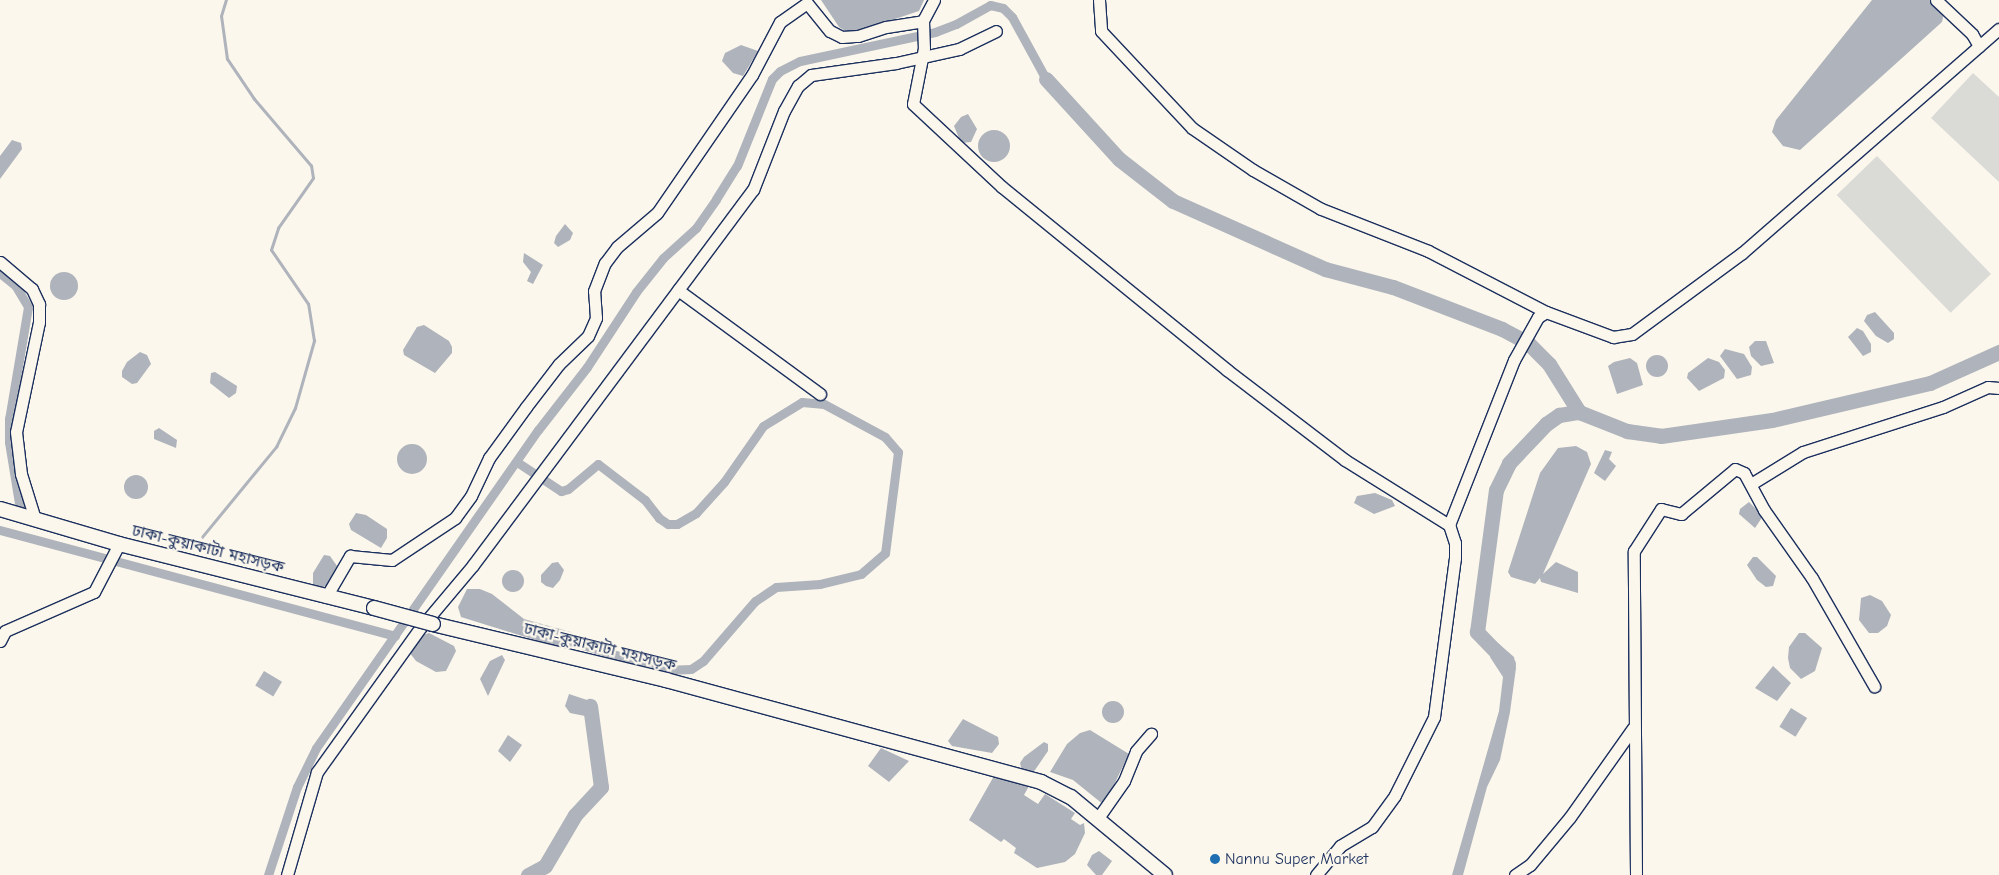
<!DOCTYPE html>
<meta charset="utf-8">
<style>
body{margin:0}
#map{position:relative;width:1999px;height:875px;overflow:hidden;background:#fbf7ec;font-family:"Comic Neue","Noto Sans Bengali",sans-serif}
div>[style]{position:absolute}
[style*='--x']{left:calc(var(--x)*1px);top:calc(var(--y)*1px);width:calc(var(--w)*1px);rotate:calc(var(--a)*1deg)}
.green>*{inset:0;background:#dadad7;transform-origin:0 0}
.water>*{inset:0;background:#afb3bb;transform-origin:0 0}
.round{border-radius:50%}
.stream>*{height:2.5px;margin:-1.25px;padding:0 1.25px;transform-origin:1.25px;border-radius:1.25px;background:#afb3bb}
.canal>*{height:9px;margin:-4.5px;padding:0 4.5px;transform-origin:4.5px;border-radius:4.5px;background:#afb3bb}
.river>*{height:15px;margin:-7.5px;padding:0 7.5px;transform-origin:7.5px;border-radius:7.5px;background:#afb3bb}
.roads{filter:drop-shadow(1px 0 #1b2f5e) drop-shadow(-1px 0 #1b2f5e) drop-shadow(0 1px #1b2f5e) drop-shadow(0 -1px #1b2f5e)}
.minor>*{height:11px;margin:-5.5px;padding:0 5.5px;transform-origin:5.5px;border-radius:5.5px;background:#fbf7ec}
.major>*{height:14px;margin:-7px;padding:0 7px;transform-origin:7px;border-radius:7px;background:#fbf7ec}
.bridges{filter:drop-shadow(1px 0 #1b2f5e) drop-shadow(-1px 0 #1b2f5e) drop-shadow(0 1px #1b2f5e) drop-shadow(0 -1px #1b2f5e)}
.major-bridge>*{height:14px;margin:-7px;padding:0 7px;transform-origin:7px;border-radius:7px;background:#fbf7ec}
.dots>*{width:14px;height:14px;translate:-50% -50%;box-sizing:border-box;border:2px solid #fbf7ec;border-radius:50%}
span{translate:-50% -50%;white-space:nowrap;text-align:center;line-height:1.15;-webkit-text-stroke:4.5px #fbf7ec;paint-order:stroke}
.street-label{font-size:16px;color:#1b2f5e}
.poi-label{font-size:16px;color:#1b2f5e}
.left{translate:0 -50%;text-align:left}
</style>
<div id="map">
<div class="green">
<div style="clip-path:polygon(1973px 73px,1999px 97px,1999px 182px,1931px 118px)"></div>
<div style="left:1877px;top:156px;width:164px;height:56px;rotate:46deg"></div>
</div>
<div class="water">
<div style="clip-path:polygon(821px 0,924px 0,919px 11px,850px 34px,839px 27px)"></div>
<div style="clip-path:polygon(1872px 0,1932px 0,1944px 13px,1942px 22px,1800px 150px,1783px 146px,1772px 132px,1776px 120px)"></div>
<div style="clip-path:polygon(741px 45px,758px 51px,743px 76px,733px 73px,722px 61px,725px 53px)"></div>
<div style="clip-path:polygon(968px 114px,977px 129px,971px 142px,961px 143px,954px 126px,961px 117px)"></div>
<div class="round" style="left:978px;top:130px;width:32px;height:32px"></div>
<div style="clip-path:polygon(12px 140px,21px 143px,22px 149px,0 179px,0 156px)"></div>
<div style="clip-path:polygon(565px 224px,573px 233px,570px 240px,558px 247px,554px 243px,556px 236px)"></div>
<div style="clip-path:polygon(524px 253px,543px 265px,533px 284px,527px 281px,531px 272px,523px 262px)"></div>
<div class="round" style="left:50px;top:272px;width:28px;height:28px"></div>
<div style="clip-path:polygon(1875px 312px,1894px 333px,1894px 339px,1888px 343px,1876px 336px,1864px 321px,1867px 315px)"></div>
<div style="clip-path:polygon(424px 325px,449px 341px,452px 347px,452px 353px,435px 373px,404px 355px,403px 350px,417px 327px)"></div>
<div style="clip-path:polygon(1857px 328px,1863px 331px,1871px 344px,1871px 352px,1863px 356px,1848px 337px)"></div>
<div style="clip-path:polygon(1755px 341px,1766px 341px,1774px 363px,1761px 366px,1751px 356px,1749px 347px)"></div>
<div style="clip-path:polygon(1725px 349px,1744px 354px,1752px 367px,1751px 375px,1737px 379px,1720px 356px)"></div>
<div style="clip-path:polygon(140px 352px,147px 355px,151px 364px,137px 383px,132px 384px,122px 377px,122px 371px,127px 362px)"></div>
<div class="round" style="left:1646px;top:355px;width:22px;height:22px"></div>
<div style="clip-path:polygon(1630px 358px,1637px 363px,1643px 385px,1617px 394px,1608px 366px,1614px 362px)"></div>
<div style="clip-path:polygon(1708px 358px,1719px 362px,1725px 370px,1724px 378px,1699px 391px,1687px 378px,1688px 373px)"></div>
<div style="clip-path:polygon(215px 372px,237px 386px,236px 393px,229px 398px,210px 383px,211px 373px)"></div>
<div style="clip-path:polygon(159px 428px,177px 440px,176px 448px,154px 439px,154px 431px)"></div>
<div class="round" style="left:397px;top:444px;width:30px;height:30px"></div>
<div style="clip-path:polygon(1576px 446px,1587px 452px,1591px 464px,1543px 574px,1556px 562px,1578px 572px,1578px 593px,1541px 582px,1540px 578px,1535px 584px,1528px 582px,1511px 577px,1508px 572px,1540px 473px,1558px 448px)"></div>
<div style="clip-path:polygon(1605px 450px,1612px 452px,1609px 459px,1616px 466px,1605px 481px,1594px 473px)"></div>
<div class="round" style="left:124px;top:475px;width:24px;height:24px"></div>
<div style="clip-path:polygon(1375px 493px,1392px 500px,1395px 506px,1374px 514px,1354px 503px,1357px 496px)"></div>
<div style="clip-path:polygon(1749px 502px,1763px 516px,1755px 528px,1739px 514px,1740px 509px)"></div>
<div style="clip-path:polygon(356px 513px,366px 515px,387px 529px,387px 538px,381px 548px,351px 530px,349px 524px)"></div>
<div style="clip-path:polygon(324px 555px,330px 556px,337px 566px,326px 586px,320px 588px,313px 585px,313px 573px)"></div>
<div style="clip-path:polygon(1753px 557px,1757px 557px,1776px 576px,1773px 586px,1766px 587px,1757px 580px,1747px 565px)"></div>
<div style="clip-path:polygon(558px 562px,564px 570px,560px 580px,553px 588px,546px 586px,541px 582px,541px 575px,552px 563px)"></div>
<div class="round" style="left:502px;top:570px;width:22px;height:22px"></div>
<div style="clip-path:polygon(467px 589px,480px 589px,492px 594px,524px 619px,571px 632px,576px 636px,575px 641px,573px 646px,564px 649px,461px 617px,458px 607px)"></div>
<div style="clip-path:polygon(1870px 595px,1882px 601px,1891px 615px,1887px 626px,1878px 633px,1869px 633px,1859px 620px,1861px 598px)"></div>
<div style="clip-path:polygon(429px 633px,454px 646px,456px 651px,446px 671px,436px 672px,416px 661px,409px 652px,420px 636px)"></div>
<div style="clip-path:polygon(1799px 633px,1805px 633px,1822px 648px,1815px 671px,1801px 679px,1790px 668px,1788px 658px,1789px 647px)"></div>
<div style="clip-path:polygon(1498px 643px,1514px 657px,1516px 668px,1510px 712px,1500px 760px,1487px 787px,1463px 875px,1452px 875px,1499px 711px,1503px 677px,1490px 657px)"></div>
<div style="clip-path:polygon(502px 655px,505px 660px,488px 696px,480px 679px,490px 661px)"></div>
<div style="clip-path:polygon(1773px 666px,1791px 683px,1777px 701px,1755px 688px)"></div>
<div style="left:264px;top:671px;width:21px;height:17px;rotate:31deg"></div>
<div style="clip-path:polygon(569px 694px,590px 701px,585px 716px,570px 713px,565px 706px)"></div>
<div class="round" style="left:1102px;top:701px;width:22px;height:22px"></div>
<div style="left:1791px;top:708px;width:19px;height:22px;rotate:32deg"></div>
<div style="clip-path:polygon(963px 719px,998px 737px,999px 744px,992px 753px,952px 746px,948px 741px)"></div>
<div style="clip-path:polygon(1090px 730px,1129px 754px,1104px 805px,1073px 780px,1050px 772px,1067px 744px,1080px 733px)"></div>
<div style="clip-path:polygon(508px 735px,522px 745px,510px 762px,498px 751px)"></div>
<div style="clip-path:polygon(1044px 742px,1048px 744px,1048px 751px,1035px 770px,1031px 773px,1022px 771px,1020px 763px,1024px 757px)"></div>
<div style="clip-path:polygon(881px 748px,909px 761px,889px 782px,868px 766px)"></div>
<div style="clip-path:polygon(994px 776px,1029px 786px,1024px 795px,1038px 804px,1045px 794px,1075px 813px,1071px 819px,1080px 825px,1084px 823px,1085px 833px,1075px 854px,1065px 862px,1037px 868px,1014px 853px,1016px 848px,1004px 839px,1001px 842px,969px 820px)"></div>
<div style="clip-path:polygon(1099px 851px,1112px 861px,1102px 875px,1096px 875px,1087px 865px,1092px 855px)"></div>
</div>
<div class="stream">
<div style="--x:202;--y:537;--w:117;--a:-50.6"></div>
<div style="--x:276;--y:447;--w:43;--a:-64"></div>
<div style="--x:295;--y:408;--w:70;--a:-74.2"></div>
<div style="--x:314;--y:341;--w:37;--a:-99"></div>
<div style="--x:308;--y:304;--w:65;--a:-124.4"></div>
<div style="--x:271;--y:250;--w:23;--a:-72"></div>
<div style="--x:278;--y:228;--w:61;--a:-55"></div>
<div style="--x:313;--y:178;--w:12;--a:-99"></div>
<div style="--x:311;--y:166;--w:88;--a:-130.4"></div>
<div style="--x:254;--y:99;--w:48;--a:-124"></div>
<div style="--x:227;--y:59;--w:43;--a:-97.9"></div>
<div style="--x:221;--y:16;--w:17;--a:-73"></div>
</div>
<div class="canal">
<div style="--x:0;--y:273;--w:19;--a:39"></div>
<div style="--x:15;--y:285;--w:26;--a:59"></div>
<div style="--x:28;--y:307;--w:114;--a:99.6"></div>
<div style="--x:9;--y:419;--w:23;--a:90"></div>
<div style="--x:9;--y:442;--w:68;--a:80.7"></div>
<div style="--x:517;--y:462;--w:53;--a:33.4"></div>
<div style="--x:561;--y:491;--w:7;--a:-16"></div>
<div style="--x:568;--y:489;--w:39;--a:-40"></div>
<div style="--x:598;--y:464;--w:59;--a:37.5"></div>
<div style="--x:645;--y:500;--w:23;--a:52"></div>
<div style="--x:659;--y:518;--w:11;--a:34"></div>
<div style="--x:668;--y:524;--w:9;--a:0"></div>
<div style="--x:677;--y:524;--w:22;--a:-30"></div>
<div style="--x:696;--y:513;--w:42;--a:-47.9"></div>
<div style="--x:724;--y:482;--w:68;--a:-55.1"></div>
<div style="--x:763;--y:426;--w:46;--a:-31.6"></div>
<div style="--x:802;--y:402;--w:22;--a:5"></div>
<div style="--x:824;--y:404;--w:69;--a:28.4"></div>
<div style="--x:885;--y:437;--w:20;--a:49"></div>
<div style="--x:898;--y:452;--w:102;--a:97.3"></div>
<div style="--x:885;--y:553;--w:32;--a:139"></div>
<div style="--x:861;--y:574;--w:42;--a:166.3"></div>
<div style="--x:820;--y:584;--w:44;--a:176.1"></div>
<div style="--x:776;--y:587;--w:25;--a:146"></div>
<div style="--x:755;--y:601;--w:79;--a:130.9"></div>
<div style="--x:703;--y:661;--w:14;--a:146"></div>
<div style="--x:691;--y:669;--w:26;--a:178"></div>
<div style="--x:665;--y:670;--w:86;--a:-163"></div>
<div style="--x:0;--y:530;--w:409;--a:15"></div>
<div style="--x:268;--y:875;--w:93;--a:-71.8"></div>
<div style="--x:297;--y:787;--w:43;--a:-64"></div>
<div style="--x:316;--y:748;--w:388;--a:-55.1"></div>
<div style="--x:538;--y:430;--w:80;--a:-52.1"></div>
<div style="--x:587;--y:367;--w:90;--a:-56.8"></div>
<div style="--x:636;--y:292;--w:43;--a:-51.5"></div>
<div style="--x:663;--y:258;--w:45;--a:-42.3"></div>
<div style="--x:696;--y:228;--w:35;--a:-55"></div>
<div style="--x:716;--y:199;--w:39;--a:-58"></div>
<div style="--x:737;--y:166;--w:94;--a:-68.1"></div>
<div style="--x:772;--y:79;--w:11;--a:-45"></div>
<div style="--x:780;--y:71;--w:22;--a:-27"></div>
<div style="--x:800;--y:61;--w:138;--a:-12.1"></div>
<div style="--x:935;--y:32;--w:22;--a:-21"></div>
<div style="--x:956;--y:24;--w:39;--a:-29"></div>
<div style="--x:990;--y:5;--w:13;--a:13"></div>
<div style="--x:1003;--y:8;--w:13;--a:45"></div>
<div style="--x:1012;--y:17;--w:71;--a:61.3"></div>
</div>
<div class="river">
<div style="--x:1046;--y:79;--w:108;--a:47.6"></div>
<div style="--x:1119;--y:159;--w:68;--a:37.9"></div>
<div style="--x:1173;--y:201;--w:167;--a:24.1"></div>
<div style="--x:1325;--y:269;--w:70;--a:14.8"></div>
<div style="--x:1393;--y:287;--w:117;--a:21.1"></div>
<div style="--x:1502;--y:329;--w:30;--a:28"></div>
<div style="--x:1528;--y:343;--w:30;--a:45"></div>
<div style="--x:1549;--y:364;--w:57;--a:58"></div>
<div style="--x:1579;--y:412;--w:52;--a:21.6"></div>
<div style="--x:1627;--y:431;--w:34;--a:8"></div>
<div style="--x:1661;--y:436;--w:112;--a:-8.2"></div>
<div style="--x:1772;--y:420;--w:162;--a:-13.2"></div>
<div style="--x:1930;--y:383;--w:76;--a:-24.2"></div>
<div style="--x:1508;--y:664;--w:45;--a:-134.1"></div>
<div style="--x:1477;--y:632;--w:143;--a:-82.4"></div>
<div style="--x:1496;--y:490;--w:30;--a:-64"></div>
<div style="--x:1509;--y:463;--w:54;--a:-46.5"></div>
<div style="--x:1546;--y:424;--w:16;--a:-35"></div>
<div style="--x:1559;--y:415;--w:20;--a:-9"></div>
<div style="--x:528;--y:875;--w:19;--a:-28"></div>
<div style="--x:545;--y:866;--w:59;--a:-59.5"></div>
<div style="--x:575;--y:815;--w:38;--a:-47"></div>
<div style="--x:601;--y:787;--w:82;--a:-97.7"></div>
</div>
<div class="roads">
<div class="minor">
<div style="--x:934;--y:0;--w:24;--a:118"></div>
<div style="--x:923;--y:21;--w:27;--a:88"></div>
<div style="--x:924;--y:48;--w:57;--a:101.1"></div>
<div style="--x:913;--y:104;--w:122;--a:43"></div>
<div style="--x:1002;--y:187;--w:290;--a:39.1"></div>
<div style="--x:1227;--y:370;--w:148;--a:37.3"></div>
<div style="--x:1345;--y:460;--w:123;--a:32"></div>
<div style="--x:1099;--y:0;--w:31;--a:86"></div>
<div style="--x:1101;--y:31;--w:133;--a:46.8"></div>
<div style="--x:1192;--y:128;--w:74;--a:34.5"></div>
<div style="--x:1253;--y:170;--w:78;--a:29.8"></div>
<div style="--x:1321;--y:209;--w:115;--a:21.4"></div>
<div style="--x:1428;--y:251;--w:133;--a:27.3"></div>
<div style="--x:1936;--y:0;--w:50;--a:43.4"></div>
<div style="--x:1972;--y:34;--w:14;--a:60"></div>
<div style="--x:0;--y:262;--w:42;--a:40.2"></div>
<div style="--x:32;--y:289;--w:17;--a:65"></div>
<div style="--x:39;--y:304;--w:18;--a:90"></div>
<div style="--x:39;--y:322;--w:112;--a:101.8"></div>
<div style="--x:16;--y:432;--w:42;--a:83.2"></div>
<div style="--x:21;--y:474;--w:47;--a:72.7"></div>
<div style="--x:678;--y:290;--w:176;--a:36.2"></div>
<div style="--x:1751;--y:484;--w:61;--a:-31.6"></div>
<div style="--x:1803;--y:452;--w:147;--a:-17.8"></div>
<div style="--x:1943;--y:407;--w:49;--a:-24"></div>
<div style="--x:1988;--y:387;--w:11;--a:5"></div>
<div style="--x:326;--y:597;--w:48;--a:-59.7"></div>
<div style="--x:350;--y:556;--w:42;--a:5.4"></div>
<div style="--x:392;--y:560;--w:76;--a:-33.7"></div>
<div style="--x:455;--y:518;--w:27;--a:-54"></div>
<div style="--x:471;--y:496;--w:42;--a:-64.7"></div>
<div style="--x:489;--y:458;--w:63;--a:-54"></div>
<div style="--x:526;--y:407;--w:54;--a:-52.5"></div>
<div style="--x:559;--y:364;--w:40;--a:-44"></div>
<div style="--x:588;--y:336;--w:20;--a:-66"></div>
<div style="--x:596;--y:318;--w:27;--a:-94"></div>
<div style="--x:594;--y:291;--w:30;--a:-69"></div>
<div style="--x:605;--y:263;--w:20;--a:-53"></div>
<div style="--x:617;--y:247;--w:52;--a:-40.4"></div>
<div style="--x:657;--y:213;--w:168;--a:-55.5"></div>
<div style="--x:752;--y:75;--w:60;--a:-62.2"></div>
<div style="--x:780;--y:22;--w:33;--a:-35"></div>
<div style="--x:807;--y:3;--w:36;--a:51"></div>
<div style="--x:830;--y:31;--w:13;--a:27"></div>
<div style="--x:842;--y:37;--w:16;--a:-4"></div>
<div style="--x:858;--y:36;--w:29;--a:-18"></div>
<div style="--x:886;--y:27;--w:37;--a:-9"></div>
<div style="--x:0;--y:641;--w:11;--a:-63"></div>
<div style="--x:5;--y:631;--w:97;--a:-23.7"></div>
<div style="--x:94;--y:592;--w:54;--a:-62.5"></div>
<div style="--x:1098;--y:818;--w:45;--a:-54.9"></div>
<div style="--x:1124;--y:781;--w:32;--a:-68"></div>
<div style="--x:1136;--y:751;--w:23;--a:-49"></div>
<div style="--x:287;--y:875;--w:107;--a:-73.8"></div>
<div style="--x:317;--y:772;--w:178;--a:-54.4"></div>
<div style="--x:421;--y:627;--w:81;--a:-50"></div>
<div style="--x:473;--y:565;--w:468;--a:-53.3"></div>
<div style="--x:753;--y:190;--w:85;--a:-68.6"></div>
<div style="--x:784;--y:111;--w:29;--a:-61"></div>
<div style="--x:798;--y:86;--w:17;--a:-40"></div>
<div style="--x:811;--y:75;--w:86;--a:-8"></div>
<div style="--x:896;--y:63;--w:65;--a:-12.5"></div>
<div style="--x:959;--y:49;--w:41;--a:-25.9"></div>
<div style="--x:1316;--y:875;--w:38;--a:-50"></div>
<div style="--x:1340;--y:846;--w:37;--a:-31"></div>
<div style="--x:1372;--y:827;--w:39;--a:-54"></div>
<div style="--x:1395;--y:795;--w:87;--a:-63.4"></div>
<div style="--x:1434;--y:717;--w:160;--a:-82.5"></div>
<div style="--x:1455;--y:558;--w:15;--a:-90"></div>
<div style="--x:1455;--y:543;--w:19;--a:-108"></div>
<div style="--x:1449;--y:525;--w:177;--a:-68.5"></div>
<div style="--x:1514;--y:360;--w:49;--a:-60.8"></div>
<div style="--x:1538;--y:317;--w:9;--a:-32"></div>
<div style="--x:1546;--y:312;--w:72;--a:20.5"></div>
<div style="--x:1613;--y:337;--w:19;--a:-9"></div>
<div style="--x:1632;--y:334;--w:137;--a:-36.4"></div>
<div style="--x:1742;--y:253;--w:341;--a:-41.1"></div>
<div style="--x:1515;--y:875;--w:18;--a:-34"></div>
<div style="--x:1530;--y:865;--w:62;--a:-50.2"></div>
<div style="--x:1570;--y:817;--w:109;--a:-54.7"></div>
<div style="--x:1636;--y:875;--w:324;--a:-90.4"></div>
<div style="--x:1634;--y:551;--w:50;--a:-57.3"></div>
<div style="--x:1661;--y:509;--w:21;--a:14"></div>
<div style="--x:1681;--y:514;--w:70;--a:-39.8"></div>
<div style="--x:1735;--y:469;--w:10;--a:24"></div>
<div style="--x:1744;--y:473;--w:42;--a:61.6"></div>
<div style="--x:1764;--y:510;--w:83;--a:54.8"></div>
<div style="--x:1812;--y:578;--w:125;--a:60.1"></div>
</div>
<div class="major">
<div style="--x:0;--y:509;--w:124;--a:16.4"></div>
<div style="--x:119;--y:544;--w:263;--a:14.1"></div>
<div style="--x:433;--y:624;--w:240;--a:13.5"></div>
<div style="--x:666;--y:680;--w:389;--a:15.2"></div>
<div style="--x:1041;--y:782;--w:34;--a:27"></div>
<div style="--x:1071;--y:797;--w:122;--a:39.7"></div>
</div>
</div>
<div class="bridges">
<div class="major-bridge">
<div style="--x:374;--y:608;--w:61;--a:15.2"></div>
</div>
</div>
<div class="dots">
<div style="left:1215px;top:859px;background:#1f6fb2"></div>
</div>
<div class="street-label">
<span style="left:208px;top:549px;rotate:14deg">ঢাকা-কুয়াকাটা মহাসড়ক</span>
<span style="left:600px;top:647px;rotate:14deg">ঢাকা-কুয়াকাটা মহাসড়ক</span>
</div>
<div class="poi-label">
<span class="left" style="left:1225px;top:859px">Nannu Super Market</span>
</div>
</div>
